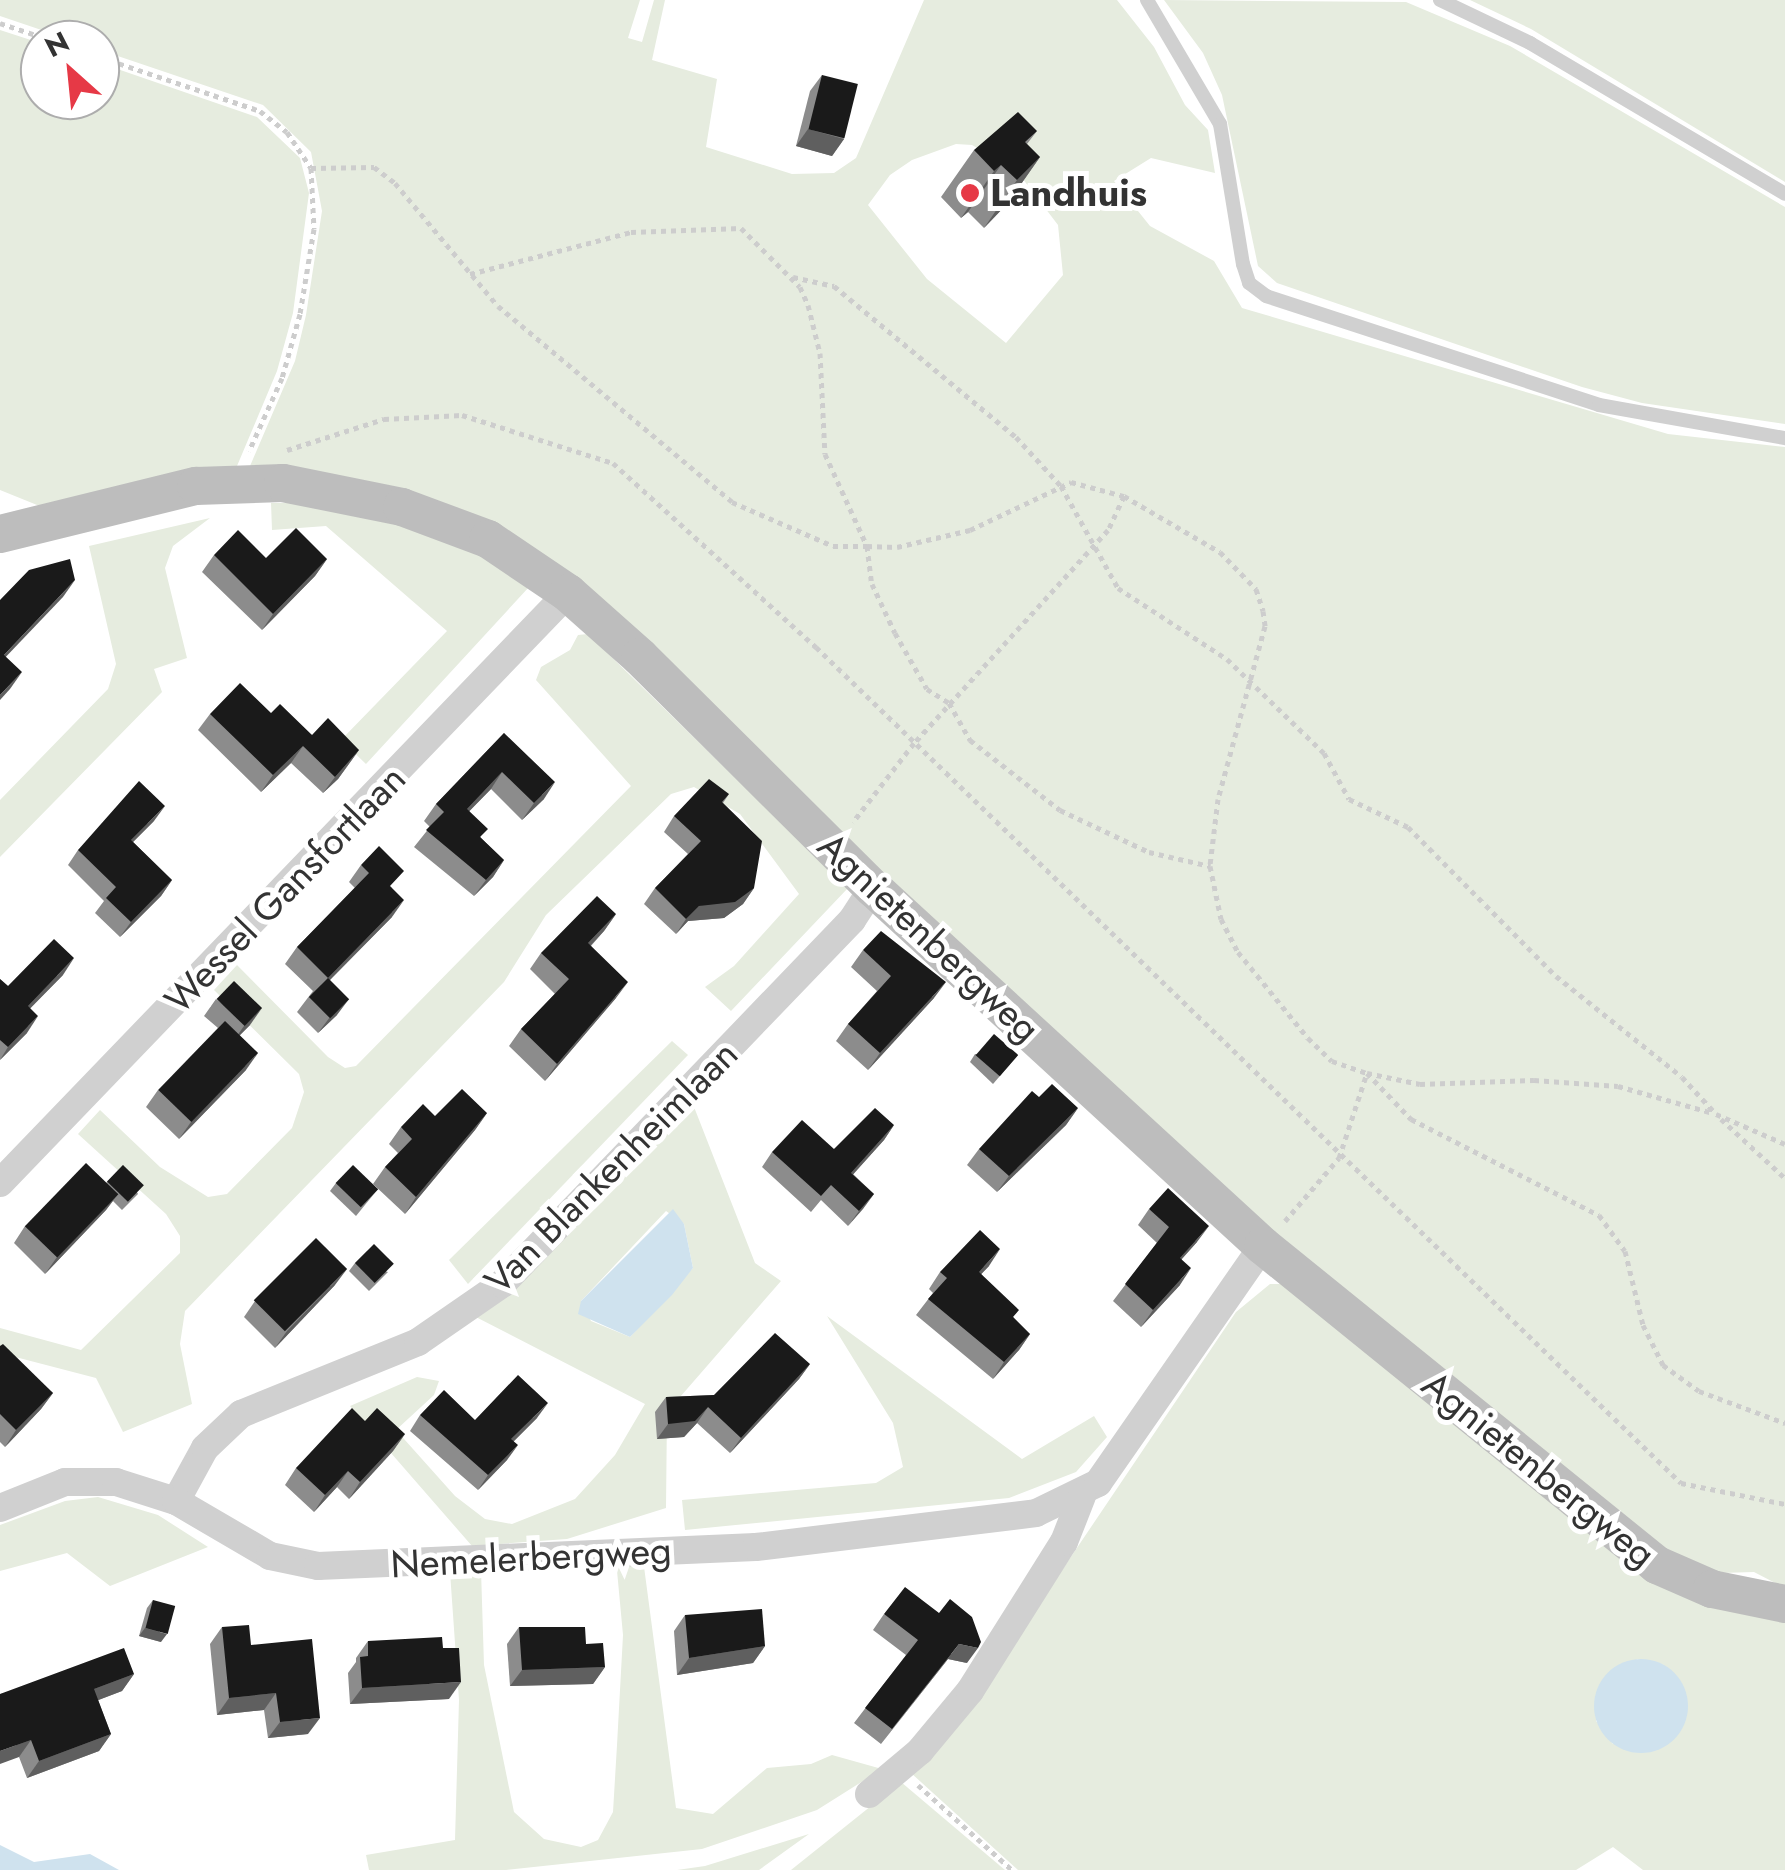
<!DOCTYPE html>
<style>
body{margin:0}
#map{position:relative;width:1785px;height:1870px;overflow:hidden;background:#fff;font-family:Jost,sans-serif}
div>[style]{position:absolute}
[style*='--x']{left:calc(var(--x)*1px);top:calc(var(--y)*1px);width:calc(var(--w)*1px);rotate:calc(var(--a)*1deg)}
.green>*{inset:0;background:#e6ecdf}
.water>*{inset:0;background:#cfe2ee}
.round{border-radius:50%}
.path>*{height:5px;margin-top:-2.5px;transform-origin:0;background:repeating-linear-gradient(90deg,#cdcdcd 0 5px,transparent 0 10px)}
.lane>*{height:14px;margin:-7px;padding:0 7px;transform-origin:7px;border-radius:7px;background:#d0d0d0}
.street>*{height:28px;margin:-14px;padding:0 14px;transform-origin:14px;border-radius:14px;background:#d0d0d0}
.secondary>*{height:38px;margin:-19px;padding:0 19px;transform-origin:19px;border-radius:19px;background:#bdbdbd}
.wall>*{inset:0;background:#8c8c8c}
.shaded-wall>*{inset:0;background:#5f5f5f}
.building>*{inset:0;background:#1a1a1a;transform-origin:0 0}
.dots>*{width:28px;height:28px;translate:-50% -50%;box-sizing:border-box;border:5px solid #fff;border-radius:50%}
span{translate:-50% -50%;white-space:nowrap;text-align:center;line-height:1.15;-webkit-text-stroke:10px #fff;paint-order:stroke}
.poi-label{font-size:38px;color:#333;font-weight:700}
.left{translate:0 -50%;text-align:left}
.street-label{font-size:38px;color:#333}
.north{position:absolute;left:20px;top:20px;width:100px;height:100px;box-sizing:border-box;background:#fff;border:2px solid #adadad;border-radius:50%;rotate:333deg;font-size:28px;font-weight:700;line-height:40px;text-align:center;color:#333}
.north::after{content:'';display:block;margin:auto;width:35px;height:45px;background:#e63946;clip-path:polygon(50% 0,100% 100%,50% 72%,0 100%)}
</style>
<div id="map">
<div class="green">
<div style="clip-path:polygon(evenodd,0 0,640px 0,628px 38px,642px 42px,654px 0,665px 0,652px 60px,717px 79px,706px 147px,792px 174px,834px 173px,856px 158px,924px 0,1117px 0,1154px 47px,1185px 105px,1208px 130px,1215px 173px,1151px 158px,1114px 181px,1150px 226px,1214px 261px,1242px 308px,1668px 434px,1785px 447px,1785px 1588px,1754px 1572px,1721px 1573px,1654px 1547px,1453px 1388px,1041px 1029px,740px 737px,407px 493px,296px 467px,250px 466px,295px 361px,306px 315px,322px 211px,311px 152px,263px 105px,100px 50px,100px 40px,71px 40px,0 16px,0 0,956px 144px,972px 145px,1016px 170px,1058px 225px,1063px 275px,1006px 343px,927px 279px,868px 205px,890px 175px,912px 160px,956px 144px)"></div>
<div style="clip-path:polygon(1164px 0,1406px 2px,1510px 46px,1785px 207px,1785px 424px,1642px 403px,1582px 387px,1277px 283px,1258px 266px,1222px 95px,1203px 53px)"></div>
<div style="clip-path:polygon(1470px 0,1785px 0,1785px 182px,1531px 29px)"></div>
<div style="clip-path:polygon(0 30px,40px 43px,40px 100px,100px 100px,100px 63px,257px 117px,300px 158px,309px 193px,293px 313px,277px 371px,237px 466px,42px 507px,0 490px)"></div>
<div style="clip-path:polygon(271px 503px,336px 503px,480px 553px,529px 587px,366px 764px,341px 740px,447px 631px,326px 526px,272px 530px)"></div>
<div style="clip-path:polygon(210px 518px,173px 546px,165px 568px,187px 658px,154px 669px,162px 692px,0 857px,0 800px,108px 689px,116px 664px,89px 546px)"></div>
<div style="clip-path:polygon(588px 634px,848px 888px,731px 1011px,705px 987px,734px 966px,799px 894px,740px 814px,694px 787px,671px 794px,546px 915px,504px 982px,185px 1311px,180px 1344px,192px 1404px,123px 1432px,96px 1378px,0 1353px,0 1328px,81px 1350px,180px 1253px,180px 1236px,166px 1214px,78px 1134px,100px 1110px,160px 1167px,208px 1197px,227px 1194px,292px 1128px,304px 1092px,299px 1074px,214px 990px,237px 965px,328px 1057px,345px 1068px,356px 1066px,631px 786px,536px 680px,541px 667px,570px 650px,578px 635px)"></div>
<div style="clip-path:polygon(672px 1041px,688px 1055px,468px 1284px,449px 1260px)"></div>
<div style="clip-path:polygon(evenodd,687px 1089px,755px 1263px,781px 1281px,667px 1412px,666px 1508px,567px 1539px,472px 1546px,350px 1406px,417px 1377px,439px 1381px,434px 1395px,396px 1430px,455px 1496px,485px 1519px,512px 1524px,575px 1499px,615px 1455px,645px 1404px,470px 1314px,687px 1089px,666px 1211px,684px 1224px,693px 1268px,630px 1337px,591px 1321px,581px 1301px,666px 1211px)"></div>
<div style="clip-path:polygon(evenodd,1270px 1284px,1283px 1284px,1542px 1489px,1785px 1618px,1785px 1870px,1643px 1870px,1613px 1847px,1576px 1870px,1018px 1870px,911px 1773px,969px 1708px,1236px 1312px,1270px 1284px,1637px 1659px,1664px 1665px,1613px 1744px,1596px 1721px,1637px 1659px)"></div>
<div style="clip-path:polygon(827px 1316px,1022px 1459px,1094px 1416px,1107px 1437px,1076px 1472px,1009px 1498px,685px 1530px,682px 1500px,876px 1483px,903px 1467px,893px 1423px)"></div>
<div style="clip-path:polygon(98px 1497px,158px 1515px,208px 1547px,110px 1586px,67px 1553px,0 1571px,0 1525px,65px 1501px)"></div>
<div style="clip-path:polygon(643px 1559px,676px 1808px,713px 1814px,767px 1768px,811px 1764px,832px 1755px,882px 1769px,817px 1810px,702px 1849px,506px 1870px,369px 1870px,366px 1855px,455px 1840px,459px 1700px,450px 1572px,481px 1570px,484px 1665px,514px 1812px,544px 1839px,581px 1847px,598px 1840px,613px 1812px,617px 1745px,623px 1635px,616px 1560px)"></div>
<div style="clip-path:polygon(901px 1782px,1005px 1870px,791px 1870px)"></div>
<div style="clip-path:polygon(809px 1834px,759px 1870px,677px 1870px,705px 1866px)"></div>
</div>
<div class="water">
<div style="clip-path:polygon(673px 1209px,684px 1224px,693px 1268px,672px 1295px,630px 1337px,578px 1314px,581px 1301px)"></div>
<div class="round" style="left:1594px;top:1659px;width:94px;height:94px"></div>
<div style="clip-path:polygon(0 1845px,34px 1862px,90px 1854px,119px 1870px,0 1870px)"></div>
</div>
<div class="path">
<div style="--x:0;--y:23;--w:54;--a:18.4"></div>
<div style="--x:100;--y:57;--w:169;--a:18.6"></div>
<div style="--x:260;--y:111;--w:34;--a:38"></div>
<div style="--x:287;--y:132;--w:43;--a:56.3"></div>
<div style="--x:311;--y:168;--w:61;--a:87.2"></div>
<div style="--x:314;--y:229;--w:86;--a:99.4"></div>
<div style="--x:300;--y:314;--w:66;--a:105.7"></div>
<div style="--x:282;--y:378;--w:80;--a:114.3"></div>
<div style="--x:311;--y:168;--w:63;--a:-0.9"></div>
<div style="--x:374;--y:167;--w:26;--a:37"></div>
<div style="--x:395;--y:183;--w:160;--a:50.1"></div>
<div style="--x:498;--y:306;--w:305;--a:39.9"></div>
<div style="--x:732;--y:502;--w:110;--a:23.5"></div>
<div style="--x:833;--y:546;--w:34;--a:0"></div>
<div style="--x:867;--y:546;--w:38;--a:83"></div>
<div style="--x:872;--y:584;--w:54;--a:64.9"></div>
<div style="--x:895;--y:633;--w:64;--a:60.3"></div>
<div style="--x:927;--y:689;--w:26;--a:32"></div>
<div style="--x:949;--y:703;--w:43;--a:60.4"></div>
<div style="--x:970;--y:740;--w:114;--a:37.9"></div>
<div style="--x:1060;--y:810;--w:98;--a:25.3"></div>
<div style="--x:1149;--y:852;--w:63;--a:12.9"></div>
<div style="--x:1210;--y:866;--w:54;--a:78.3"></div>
<div style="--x:1221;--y:919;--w:37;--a:63"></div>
<div style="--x:1238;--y:952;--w:111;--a:50.9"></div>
<div style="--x:1308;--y:1038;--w:33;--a:44"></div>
<div style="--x:1332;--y:1061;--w:37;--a:19"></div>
<div style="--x:1367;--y:1073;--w:64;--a:46.3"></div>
<div style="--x:1411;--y:1119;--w:211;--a:27.1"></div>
<div style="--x:1599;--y:1215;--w:44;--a:54.2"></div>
<div style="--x:1625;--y:1251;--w:76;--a:76.3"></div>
<div style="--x:1643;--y:1325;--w:45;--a:63.4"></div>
<div style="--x:1663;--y:1365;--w:44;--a:35.8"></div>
<div style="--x:1699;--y:1391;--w:92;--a:20.4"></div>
<div style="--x:470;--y:274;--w:166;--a:-14.6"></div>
<div style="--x:631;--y:232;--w:110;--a:-2.1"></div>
<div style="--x:741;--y:228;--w:83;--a:45"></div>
<div style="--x:800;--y:287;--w:20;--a:66"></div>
<div style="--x:808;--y:305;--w:49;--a:76"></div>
<div style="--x:820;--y:353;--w:101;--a:87.2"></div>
<div style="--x:825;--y:454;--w:101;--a:65.5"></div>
<div style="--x:867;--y:546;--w:30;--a:2"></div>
<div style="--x:897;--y:547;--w:75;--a:-13.1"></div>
<div style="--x:970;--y:530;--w:112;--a:-25.4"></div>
<div style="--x:1071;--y:482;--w:55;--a:14.8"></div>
<div style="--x:1124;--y:496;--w:38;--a:115"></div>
<div style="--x:1108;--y:530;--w:288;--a:132.3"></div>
<div style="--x:914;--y:743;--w:100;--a:127.7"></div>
<div style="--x:793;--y:277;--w:42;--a:12.4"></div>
<div style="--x:834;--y:286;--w:236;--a:39.7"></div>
<div style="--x:1016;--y:437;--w:67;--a:47.4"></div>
<div style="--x:1061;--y:486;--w:117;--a:60.8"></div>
<div style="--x:1118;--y:588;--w:130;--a:33.1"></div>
<div style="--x:1227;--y:659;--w:135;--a:44.1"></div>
<div style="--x:1324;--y:753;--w:52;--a:61.5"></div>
<div style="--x:1349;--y:799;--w:65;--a:25.4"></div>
<div style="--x:1408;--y:827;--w:210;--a:45.2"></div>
<div style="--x:1556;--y:976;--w:161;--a:38.7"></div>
<div style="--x:1682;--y:1077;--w:50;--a:47.4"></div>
<div style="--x:1716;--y:1114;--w:75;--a:23.5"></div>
<div style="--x:287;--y:450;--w:102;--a:-17.7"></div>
<div style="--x:384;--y:419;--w:78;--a:-2.9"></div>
<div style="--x:462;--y:415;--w:158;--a:17.6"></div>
<div style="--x:613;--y:463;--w:274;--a:42.2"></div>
<div style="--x:816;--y:647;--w:1203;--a:44.02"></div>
<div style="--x:1681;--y:1483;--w:106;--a:11.4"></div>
<div style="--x:1124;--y:496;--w:111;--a:30.3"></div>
<div style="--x:1220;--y:552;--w:52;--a:45.8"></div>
<div style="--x:1256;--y:589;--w:23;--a:72"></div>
<div style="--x:1263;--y:611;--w:15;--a:82"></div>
<div style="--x:1265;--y:626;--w:179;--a:105.2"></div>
<div style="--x:1218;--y:799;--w:66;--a:96.9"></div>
<div style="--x:1721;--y:1119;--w:87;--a:42.7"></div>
<div style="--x:1285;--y:1221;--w:83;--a:-49.4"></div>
<div style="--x:1339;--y:1158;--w:89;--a:-71.8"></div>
<div style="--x:1367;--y:1073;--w:54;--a:11.7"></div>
<div style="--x:1420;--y:1084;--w:114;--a:-2"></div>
<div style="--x:1534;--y:1080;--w:84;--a:4.1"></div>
<div style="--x:1618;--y:1086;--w:99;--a:15.9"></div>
<div style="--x:918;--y:1785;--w:127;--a:42.1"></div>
</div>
<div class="lane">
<div style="--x:1147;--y:0;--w:144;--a:59.5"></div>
<div style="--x:1220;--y:124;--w:142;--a:80.7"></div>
<div style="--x:1243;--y:264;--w:20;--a:72"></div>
<div style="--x:1249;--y:283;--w:21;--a:37"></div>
<div style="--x:1266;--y:296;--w:350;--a:18.1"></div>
<div style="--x:1599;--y:405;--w:189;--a:10.1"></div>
<div style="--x:1440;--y:0;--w:100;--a:25.5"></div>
<div style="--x:1530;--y:43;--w:296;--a:30.6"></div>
</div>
<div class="street">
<div style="--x:0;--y:1183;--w:819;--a:-46.09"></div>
<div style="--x:176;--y:1501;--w:60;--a:-61.3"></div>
<div style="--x:205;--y:1448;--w:50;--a:-43.4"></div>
<div style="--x:241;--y:1414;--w:191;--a:-22.1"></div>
<div style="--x:418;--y:1342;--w:102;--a:-34.6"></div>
<div style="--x:502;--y:1284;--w:505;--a:-46.12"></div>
<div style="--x:852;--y:920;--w:38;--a:-57"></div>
<div style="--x:0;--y:1508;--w:70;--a:-21.8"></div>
<div style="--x:65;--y:1482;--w:51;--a:0"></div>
<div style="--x:116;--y:1482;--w:63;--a:17.6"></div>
<div style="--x:176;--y:1501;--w:109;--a:30.3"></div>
<div style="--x:270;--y:1556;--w:49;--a:11.8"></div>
<div style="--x:318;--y:1566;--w:438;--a:-2.5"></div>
<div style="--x:756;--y:1547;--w:282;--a:-6.9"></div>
<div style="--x:1036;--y:1513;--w:69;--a:-25.8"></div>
<div style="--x:1098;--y:1483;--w:289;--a:-55.2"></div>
<div style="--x:869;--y:1794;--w:67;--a:-40.1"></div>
<div style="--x:920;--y:1751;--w:78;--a:-50.2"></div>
<div style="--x:970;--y:1691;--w:176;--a:-57.8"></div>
<div style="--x:1064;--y:1542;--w:49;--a:-68.6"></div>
</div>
<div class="secondary">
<div style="--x:0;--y:534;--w:202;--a:-13.8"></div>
<div style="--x:196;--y:486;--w:87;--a:-2"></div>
<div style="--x:283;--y:483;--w:121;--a:11.4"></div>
<div style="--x:402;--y:507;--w:92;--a:20.4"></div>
<div style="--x:488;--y:539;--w:97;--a:34"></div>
<div style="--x:568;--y:593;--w:96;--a:41.6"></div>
<div style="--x:640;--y:657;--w:328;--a:44.8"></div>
<div style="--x:873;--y:888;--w:529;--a:42.55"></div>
<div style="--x:1263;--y:1246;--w:507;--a:39"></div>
<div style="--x:1657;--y:1565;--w:60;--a:23.6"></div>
<div style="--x:1712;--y:1589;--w:75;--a:11.6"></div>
</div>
<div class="wall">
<div style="clip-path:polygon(822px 75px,844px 139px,832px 156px,796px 146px,810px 91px)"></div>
<div style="clip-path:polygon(1037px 131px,1027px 144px,1040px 157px,1007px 204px,984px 228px,968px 212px,961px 218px,941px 197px,974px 150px)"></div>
<div style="clip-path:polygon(214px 555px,266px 558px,327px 559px,315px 576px,262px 630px,202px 572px)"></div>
<div style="clip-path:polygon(271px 713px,312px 735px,359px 750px,338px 779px,323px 793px,291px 763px,261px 792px,198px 730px,210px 714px)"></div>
<div style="clip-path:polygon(504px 733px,544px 799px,522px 820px,491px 789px,469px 811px,481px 838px,504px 860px,493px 877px,474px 896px,414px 847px,430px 827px,424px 821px,436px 804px)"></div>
<div style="clip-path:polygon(729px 794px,723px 803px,754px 888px,743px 904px,724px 918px,688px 921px,676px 934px,644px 904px,655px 888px,688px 854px,664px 832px,674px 816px)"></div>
<div style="clip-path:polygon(154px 821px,133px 842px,172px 880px,161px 896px,120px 937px,95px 913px,104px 901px,68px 865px,78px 850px)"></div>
<div style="clip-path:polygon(361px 865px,392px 888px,392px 917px,330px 980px,337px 1015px,318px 1033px,297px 1012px,313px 991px,285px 964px,297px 947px,355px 888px,349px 882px)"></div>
<div style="clip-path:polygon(616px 914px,604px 931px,591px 946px,616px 998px,545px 1081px,509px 1046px,521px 1029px,555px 994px,530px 969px,541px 953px)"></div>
<div style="clip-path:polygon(863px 950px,934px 998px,868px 1070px,836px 1041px,848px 1024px,877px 991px,851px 967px)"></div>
<div style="clip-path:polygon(63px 975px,30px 1008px,27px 1033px,0 1060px,0 979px,8px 986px)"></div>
<div style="clip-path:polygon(216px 999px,250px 1025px,240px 1035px,246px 1070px,179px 1139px,146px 1107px,158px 1090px,218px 1028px,204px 1016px)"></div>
<div style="clip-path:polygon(975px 1054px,1018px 1055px,993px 1084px,970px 1062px)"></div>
<div style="clip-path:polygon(1078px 1108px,1066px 1125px,997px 1192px,967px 1165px,979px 1149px)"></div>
<div style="clip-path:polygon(487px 1113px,475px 1130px,405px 1214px,373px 1184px,385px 1167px,398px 1153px,389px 1144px,401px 1127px,435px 1116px)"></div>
<div style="clip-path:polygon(894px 1125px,884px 1140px,853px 1174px,874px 1194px,848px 1226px,821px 1200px,811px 1212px,762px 1167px,772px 1152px,834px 1149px)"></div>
<div style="clip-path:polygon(123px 1165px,138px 1194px,122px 1210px,113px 1201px,106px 1210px,45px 1274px,14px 1243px,25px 1226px,106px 1183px)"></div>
<div style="clip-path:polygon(336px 1183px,378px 1189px,356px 1216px,330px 1191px)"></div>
<div style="clip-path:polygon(1149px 1209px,1197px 1242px,1182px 1259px,1180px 1285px,1141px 1327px,1113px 1301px,1157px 1243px,1138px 1225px)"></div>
<div style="clip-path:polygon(355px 1263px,388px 1272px,369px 1291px,349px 1271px)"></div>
<div style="clip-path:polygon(989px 1266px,981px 1274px,1014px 1318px,1030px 1334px,1019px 1350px,993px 1379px,916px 1315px,933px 1293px,929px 1289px,940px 1272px)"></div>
<div style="clip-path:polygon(335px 1285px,275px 1348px,244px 1317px,255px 1301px)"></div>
<div style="clip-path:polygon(0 1346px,53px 1393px,41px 1409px,5px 1447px,0 1442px)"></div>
<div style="clip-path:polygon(810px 1364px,799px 1379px,730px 1453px,697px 1423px,684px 1437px,657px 1439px,655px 1412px,666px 1397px,714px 1395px)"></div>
<div style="clip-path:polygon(420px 1415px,475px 1420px,537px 1418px,514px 1441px,507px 1460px,478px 1490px,410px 1431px)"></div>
<div style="clip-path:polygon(365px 1421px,405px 1434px,393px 1451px,349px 1499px,337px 1487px,314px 1512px,285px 1485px,296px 1468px)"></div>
<div style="clip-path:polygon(153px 1600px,161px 1642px,139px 1636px,147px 1608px)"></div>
<div style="clip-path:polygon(884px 1614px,967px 1663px,948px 1659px,881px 1744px,854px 1723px,906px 1655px,873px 1630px)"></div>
<div style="clip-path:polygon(685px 1615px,765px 1646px,753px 1663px,677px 1675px,674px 1631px)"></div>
<div style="clip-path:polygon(222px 1627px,251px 1645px,308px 1734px,268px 1738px,264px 1710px,217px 1715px,210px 1644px)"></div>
<div style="clip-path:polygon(519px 1627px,605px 1667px,593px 1684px,510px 1686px,507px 1644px)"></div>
<div style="clip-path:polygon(368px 1641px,449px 1699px,350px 1704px,348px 1673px,356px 1662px,356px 1658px)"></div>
<div style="clip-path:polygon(134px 1674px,122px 1691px,98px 1700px,111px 1734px,99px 1751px,27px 1778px,19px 1757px,0 1694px)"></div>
</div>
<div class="shaded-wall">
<div style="clip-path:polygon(808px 129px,844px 139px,832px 156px,796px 146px)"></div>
<div style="clip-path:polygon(1040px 157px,1007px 204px,984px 228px,1017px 180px)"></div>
<div style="clip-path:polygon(1001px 165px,968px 212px,961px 218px,994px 171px)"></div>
<div style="clip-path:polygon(327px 559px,315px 576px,262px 630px,273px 614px)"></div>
<div style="clip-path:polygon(75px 580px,63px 597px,0 663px,4px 655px)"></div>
<div style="clip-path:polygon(22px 672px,10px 689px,0 700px,0 695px)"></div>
<div style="clip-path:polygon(303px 746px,291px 763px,261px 792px,273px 775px)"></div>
<div style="clip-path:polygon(359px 750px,338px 779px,323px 793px,335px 777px)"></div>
<div style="clip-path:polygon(502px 772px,491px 789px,455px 826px,467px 809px)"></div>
<div style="clip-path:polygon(555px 782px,544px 799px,522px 820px,534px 803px)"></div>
<div style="clip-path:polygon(165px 806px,154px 821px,120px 855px,131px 840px)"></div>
<div style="clip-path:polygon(504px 860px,493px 877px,474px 896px,486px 880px)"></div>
<div style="clip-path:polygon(172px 880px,161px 896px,120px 937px,131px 922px)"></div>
<div style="clip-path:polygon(754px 888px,743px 904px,724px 918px,688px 921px,676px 934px,686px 919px,699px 906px)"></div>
<div style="clip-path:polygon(404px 900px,392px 917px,316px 994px,328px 978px)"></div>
<div style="clip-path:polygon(616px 914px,604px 931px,577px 960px,588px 943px)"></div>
<div style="clip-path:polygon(74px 958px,63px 975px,16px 1023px,28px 1006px)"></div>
<div style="clip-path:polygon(628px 982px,616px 998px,545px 1081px,557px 1064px)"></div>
<div style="clip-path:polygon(946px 982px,934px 998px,868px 1070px,880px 1053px)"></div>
<div style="clip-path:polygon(349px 999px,337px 1015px,318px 1033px,330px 1017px)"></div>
<div style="clip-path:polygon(262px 1008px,250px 1025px,232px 1043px,244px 1026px)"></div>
<div style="clip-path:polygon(38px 1016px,27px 1033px,0 1060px,8px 1047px)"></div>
<div style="clip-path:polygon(258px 1053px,246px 1070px,179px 1139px,191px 1122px)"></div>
<div style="clip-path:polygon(1078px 1108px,1066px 1125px,997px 1192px,1009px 1176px)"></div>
<div style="clip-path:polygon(487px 1113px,475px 1130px,405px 1214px,416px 1197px)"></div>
<div style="clip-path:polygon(894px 1125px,884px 1140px,841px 1188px,851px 1173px)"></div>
<div style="clip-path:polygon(118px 1194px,106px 1210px,45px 1274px,57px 1257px)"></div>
<div style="clip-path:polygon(874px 1194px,863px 1209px,848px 1226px,859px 1211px)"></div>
<div style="clip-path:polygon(1209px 1226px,1197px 1242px,1168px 1274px,1180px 1258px)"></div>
<div style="clip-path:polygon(1000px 1249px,989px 1266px,967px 1289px,979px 1272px)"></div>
<div style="clip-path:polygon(1191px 1268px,1180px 1285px,1141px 1327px,1153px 1310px)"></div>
<div style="clip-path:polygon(347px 1269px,335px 1285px,275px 1348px,287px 1331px)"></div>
<div style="clip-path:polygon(1030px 1334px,1019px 1350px,993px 1379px,1004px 1362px)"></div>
<div style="clip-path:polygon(810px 1364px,799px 1379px,730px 1453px,741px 1438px)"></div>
<div style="clip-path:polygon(53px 1393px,41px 1409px,5px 1447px,16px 1430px)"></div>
<div style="clip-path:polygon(548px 1403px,537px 1418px,501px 1454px,511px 1439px)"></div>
<div style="clip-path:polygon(708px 1407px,697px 1423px,684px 1437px,657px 1439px,668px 1424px)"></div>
<div style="clip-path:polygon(405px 1434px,393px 1451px,349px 1499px,360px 1482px)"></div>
<div style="clip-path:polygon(518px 1445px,507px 1460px,478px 1490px,488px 1475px)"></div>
<div style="clip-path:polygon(348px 1471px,337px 1487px,314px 1512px,325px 1495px)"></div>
<div style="clip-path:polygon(145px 1628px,167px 1634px,161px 1642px,139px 1636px)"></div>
<div style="clip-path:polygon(959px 1644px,978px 1648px,967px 1663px,948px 1659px,881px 1744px)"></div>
<div style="clip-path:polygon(765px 1646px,753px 1663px,677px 1675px,689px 1658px)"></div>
<div style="clip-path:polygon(605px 1667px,593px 1684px,510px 1686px,522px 1670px)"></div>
<div style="clip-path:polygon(134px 1674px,122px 1691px,83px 1706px,94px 1689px)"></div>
<div style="clip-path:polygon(461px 1682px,449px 1699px,350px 1704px,362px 1688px)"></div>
<div style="clip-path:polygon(276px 1693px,264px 1710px,217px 1715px,229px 1698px)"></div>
<div style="clip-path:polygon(320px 1718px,308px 1734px,268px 1738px,280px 1722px)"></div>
<div style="clip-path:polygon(111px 1734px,99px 1751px,27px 1778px,39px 1761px)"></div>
<div style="clip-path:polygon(31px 1740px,19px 1757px,0 1764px,0 1751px)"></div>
</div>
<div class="building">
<div style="left:822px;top:75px;width:37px;height:56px;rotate:14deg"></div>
<div style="clip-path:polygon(1018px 112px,1037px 131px,1025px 142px,1040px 157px,1017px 180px,1001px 165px,994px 171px,974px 150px)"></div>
<div style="clip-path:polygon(296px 528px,327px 559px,273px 614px,214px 555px,238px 530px,266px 558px)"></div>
<div style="clip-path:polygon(70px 559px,75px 580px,4px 655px,22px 672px,0 695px,0 600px,29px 570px)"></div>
<div style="clip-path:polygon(240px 683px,271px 713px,280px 704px,312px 735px,328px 718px,359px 750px,335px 777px,303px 746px,273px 775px,210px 714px)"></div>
<div style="clip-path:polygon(504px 733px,555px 782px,534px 803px,502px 772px,467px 809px,488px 829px,480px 837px,504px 860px,486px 880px,426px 830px,444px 812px,436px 804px)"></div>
<div style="clip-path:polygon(709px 779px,729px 794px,722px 802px,762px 841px,754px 888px,735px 902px,699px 906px,686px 919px,655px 888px,701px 841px,674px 816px)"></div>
<div style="clip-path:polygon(139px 781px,165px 806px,131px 840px,172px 880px,131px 922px,106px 898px,116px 887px,78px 850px)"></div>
<div style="clip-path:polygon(379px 846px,404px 871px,390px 886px,404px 900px,328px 978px,297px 947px,369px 873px,361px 865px)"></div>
<div style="clip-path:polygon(597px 896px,616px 914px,588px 943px,628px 982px,557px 1064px,521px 1029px,569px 979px,541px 953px)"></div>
<div style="clip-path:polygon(881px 931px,946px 982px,880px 1053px,848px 1024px,891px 976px,863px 950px)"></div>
<div style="clip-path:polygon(54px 939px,74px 958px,28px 1006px,38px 1016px,8px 1047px,0 1040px,0 979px,8px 986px)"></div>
<div style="left:328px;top:978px;width:30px;height:27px;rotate:45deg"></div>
<div style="left:234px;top:981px;width:39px;height:25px;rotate:44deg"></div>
<div style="left:225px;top:1021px;width:46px;height:96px;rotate:44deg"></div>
<div style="left:994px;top:1034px;width:32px;height:28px;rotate:41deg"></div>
<div style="clip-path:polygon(1052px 1084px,1078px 1108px,1009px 1176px,979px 1149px,1032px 1091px,1039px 1097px)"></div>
<div style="clip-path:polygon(462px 1089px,487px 1113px,416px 1197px,385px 1167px,412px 1139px,401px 1127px,423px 1104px,435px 1116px)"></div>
<div style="clip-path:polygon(875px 1108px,894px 1125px,851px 1173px,874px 1194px,859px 1211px,831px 1185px,821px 1196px,772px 1152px,802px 1120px,834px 1149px)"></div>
<div style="left:86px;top:1163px;width:45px;height:88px;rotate:44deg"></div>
<div style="left:123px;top:1165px;width:29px;height:23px;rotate:44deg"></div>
<div style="left:353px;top:1165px;width:35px;height:25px;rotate:44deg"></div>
<div style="clip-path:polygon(1168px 1188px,1209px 1226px,1180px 1258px,1191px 1268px,1153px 1310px,1125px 1284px,1169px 1227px,1149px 1209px)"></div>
<div style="clip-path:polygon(980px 1230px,1000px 1249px,979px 1272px,1019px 1310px,1013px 1317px,1030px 1334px,1004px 1362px,928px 1299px,947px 1278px,940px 1272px)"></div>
<div style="left:316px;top:1238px;width:44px;height:88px;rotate:45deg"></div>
<div style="left:374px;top:1244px;width:28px;height:27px;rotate:45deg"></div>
<div style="clip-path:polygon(775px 1333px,810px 1364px,741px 1438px,708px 1407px,695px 1421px,668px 1424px,666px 1397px,714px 1395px)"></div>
<div style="clip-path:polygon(3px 1344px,53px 1393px,16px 1430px,0 1414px,0 1346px)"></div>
<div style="clip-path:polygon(518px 1375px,548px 1403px,511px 1439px,518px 1445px,488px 1475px,420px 1415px,444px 1390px,475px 1420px)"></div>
<div style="clip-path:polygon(352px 1408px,365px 1421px,377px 1408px,405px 1434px,360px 1482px,348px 1471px,325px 1495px,296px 1468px)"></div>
<div style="clip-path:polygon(905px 1587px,939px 1613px,950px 1599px,972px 1617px,981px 1642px,978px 1648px,959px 1644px,892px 1729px,865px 1708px,918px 1640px,884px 1614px)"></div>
<div style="left:153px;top:1600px;width:23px;height:29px;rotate:15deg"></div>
<div style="clip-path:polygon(762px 1609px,765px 1646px,689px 1658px,685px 1615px)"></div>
<div style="clip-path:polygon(249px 1625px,251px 1645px,312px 1639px,320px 1718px,280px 1722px,276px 1693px,229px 1698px,222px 1627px)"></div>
<div style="clip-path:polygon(519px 1627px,585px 1627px,586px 1644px,603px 1643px,605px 1667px,522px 1670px)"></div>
<div style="clip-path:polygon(442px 1637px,443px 1648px,459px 1648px,461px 1682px,362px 1688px,360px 1657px,368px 1656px,368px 1641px)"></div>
<div style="clip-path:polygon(124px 1648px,134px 1674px,94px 1689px,111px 1734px,39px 1761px,31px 1740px,0 1751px,0 1694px)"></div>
</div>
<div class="dots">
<div style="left:970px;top:193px;background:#e63946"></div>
</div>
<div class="poi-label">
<span class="left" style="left:990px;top:193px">Landhuis</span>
</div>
<div class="street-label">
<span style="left:285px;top:889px;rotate:-46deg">Wessel Gansfortlaan</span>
<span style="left:929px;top:937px;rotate:43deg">Agnietenbergweg</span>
<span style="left:611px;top:1167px;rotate:-45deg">Van Blankenheimlaan</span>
<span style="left:1539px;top:1469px;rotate:39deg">Agnietenbergweg</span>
<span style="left:531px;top:1557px;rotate:-3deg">Nemelerbergweg</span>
</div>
<div class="north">N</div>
</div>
